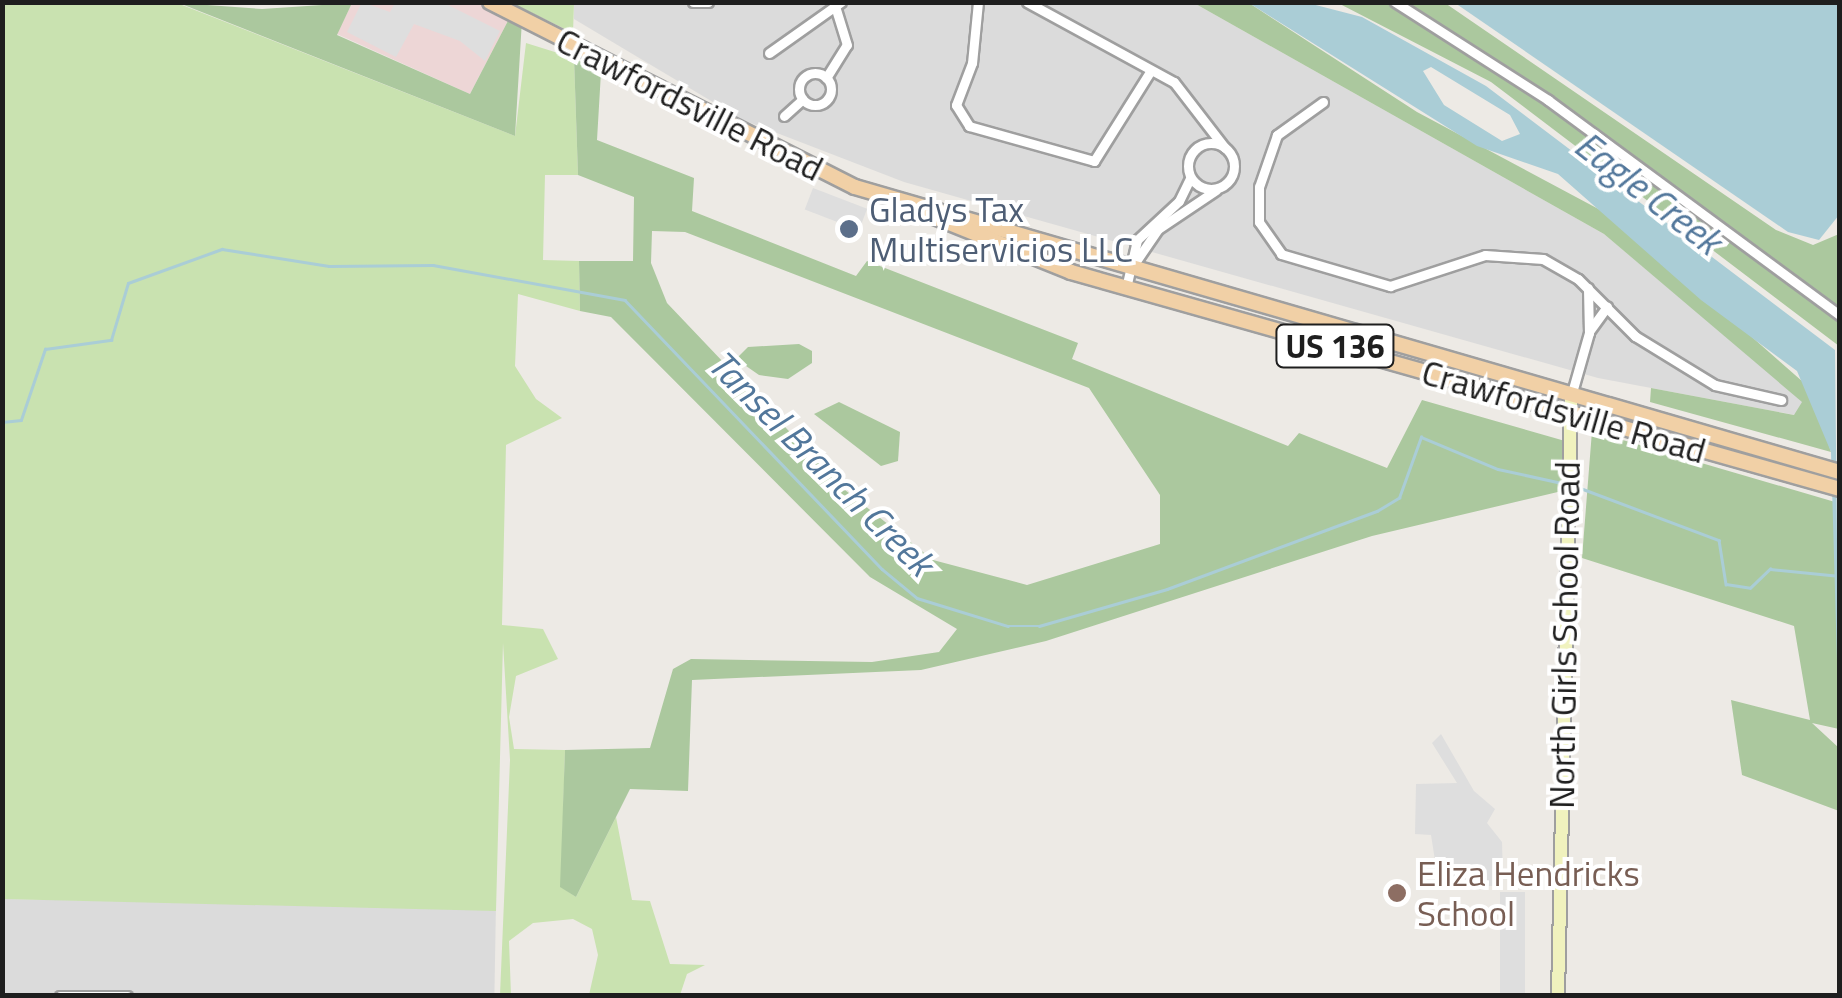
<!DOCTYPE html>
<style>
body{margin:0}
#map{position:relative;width:1842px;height:998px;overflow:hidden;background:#edeae5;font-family:"Titillium Web",sans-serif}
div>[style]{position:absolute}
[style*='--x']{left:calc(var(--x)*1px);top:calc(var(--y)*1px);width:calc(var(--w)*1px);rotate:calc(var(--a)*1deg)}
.residential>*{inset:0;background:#dbdbdb;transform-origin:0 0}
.commercial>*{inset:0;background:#edd6d6}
.grass>*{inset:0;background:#c9e2b0}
.forest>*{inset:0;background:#abc89e}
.parking>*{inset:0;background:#dedede;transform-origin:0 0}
.water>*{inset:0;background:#aacdd6}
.stream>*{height:2.5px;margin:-1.25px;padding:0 1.25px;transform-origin:1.25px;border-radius:1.25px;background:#aacdd6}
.roads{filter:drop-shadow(2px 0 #9f9f9f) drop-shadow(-2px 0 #9f9f9f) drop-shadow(0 2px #9f9f9f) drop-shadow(0 -2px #9f9f9f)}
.minor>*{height:9px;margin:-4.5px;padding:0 4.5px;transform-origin:4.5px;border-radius:4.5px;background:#fff}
.minor>.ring{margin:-4.5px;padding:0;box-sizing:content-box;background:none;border:9px solid #fff;border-radius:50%}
.secondary>*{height:12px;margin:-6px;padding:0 6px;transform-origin:6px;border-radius:6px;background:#f0f2be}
.primary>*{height:14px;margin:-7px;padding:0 7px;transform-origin:7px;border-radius:7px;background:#f1d0a6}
.dots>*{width:28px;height:28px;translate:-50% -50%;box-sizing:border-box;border:5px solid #fff;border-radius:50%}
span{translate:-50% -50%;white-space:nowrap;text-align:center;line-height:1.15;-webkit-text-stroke:8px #fff;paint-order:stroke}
.shield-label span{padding:2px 8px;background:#fff;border:2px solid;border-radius:8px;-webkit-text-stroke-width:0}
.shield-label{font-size:32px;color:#1e1e1e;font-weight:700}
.street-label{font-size:35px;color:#1e1e1e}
.service-label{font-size:35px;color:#4e5e75}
.left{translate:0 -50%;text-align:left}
.education-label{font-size:35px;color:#785e54}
.water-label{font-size:38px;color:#52779b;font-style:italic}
.frame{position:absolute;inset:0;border:5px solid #1e1e1e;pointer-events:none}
</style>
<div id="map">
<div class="residential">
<div style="clip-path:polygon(574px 3px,1194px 3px,1604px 234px,1803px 401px,1795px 415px,1598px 378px,904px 182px,743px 120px,574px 19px)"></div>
<div style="left:3px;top:899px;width:493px;height:97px;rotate:1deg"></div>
</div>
<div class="commercial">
<div style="clip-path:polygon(352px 3px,486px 3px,511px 15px,470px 94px,337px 34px)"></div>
</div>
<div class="grass">
<div style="clip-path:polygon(3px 3px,177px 3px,515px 136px,526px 43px,574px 58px,578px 175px,545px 175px,543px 260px,579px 261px,580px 311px,518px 294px,515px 366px,536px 399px,562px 418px,506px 445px,502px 625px,543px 629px,558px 659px,516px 676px,509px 717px,514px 749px,565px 750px,561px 887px,576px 897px,616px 817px,632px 900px,650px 901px,670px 964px,705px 965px,687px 974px,680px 995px,589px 995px,598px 955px,592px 929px,573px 919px,533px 923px,509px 941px,511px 995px,500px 995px,510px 760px,503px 643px,496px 911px,3px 899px)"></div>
<div style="clip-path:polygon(512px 3px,574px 3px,573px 33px)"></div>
</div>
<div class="forest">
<div style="clip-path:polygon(179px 3px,262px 9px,352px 3px,337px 35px,470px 94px,511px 15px,522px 20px,515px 136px)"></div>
<div style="clip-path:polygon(1194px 3px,1249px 3px,1417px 112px,1619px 220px,1811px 389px,1831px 452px,1650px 402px,1651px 388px,1794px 415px,1802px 402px,1604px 234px)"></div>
<div style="clip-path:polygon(1338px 3px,1445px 3px,1776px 230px,1813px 245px,1839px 234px,1839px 346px,1491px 82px)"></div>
<div style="clip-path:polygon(evenodd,574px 58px,601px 72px,597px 140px,694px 178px,692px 211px,856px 276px,867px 261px,1078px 343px,1072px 359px,1288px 446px,1299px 433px,1387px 468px,1422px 400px,1565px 441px,1562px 491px,1372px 536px,1046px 641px,921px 670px,692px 680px,688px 791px,630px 789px,576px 897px,560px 887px,565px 750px,650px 748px,673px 669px,691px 659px,872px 662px,939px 652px,957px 629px,870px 577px,611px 317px,580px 311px,579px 261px,633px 261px,634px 197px,578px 175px,574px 58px,652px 231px,685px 232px,1089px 388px,1160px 495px,1160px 544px,1027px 585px,933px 560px,845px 490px,667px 303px,651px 263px,652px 231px)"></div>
<div style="clip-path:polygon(799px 344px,812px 351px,812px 363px,788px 379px,759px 375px,736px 359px,748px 347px)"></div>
<div style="clip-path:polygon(839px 402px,900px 432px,898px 461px,881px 466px,814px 414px)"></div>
<div style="clip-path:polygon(1592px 431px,1835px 502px,1839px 729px,1812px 723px,1839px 748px,1839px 811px,1742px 775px,1731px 700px,1810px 720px,1794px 626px,1582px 558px)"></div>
</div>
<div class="parking">
<div style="clip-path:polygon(362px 2px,390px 12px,395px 3px,444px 3px,500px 31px,485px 61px,460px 41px,414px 24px,396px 57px,347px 32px)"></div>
<div style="left:813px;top:188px;width:58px;height:23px;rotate:21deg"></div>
<div style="clip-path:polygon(1441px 734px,1474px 791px,1495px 809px,1487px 823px,1502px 842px,1503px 879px,1492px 886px,1439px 886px,1431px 835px,1415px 834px,1416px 784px,1457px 783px,1432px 743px)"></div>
<div style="left:1500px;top:892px;width:25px;height:103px"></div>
</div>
<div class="water">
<div style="clip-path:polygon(evenodd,1249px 3px,1308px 3px,1362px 17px,1486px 86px,1835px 350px,1839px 731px,1831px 452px,1797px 371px,1701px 300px,1558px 174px,1477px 146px,1249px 3px,1431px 67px,1510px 115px,1520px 134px,1502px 141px,1444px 105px,1423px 71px,1431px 67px)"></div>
<div style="clip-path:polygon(1455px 3px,1839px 3px,1839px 215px,1819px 240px,1788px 232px)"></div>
</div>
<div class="stream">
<div style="--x:2;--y:422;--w:19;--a:-6"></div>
<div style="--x:21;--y:420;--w:75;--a:-71.3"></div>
<div style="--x:45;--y:349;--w:67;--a:-7.8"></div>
<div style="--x:111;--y:340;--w:59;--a:-73.4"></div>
<div style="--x:128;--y:283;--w:100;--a:-19.9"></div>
<div style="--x:222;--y:249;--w:108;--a:9"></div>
<div style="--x:329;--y:266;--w:104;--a:-0.6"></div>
<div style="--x:433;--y:265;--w:195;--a:10.3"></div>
<div style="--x:625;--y:300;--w:372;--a:46.3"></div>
<div style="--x:882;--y:569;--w:45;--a:39.6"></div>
<div style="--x:917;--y:598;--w:95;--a:17.1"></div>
<div style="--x:1008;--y:626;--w:31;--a:0"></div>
<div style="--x:1039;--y:626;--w:133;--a:-16.1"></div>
<div style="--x:1167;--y:589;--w:224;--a:-20.4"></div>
<div style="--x:1377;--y:511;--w:26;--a:-31"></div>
<div style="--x:1399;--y:498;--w:65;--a:-70.2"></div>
<div style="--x:1421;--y:437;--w:83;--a:22.6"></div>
<div style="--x:1498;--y:469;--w:66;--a:12.3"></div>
<div style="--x:1575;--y:486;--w:154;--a:20.6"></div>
<div style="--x:1719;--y:540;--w:45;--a:81"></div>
<div style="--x:1726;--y:584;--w:24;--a:9"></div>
<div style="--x:1750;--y:588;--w:28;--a:-44"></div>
<div style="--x:1770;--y:569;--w:70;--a:5.7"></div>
</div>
<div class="roads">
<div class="minor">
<div style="--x:693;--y:2;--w:15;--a:0"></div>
<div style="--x:978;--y:2;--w:61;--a:95.6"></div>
<div style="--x:972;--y:63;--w:45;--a:110.9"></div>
<div style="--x:956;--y:105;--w:25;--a:58"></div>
<div style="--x:969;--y:126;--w:130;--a:15.6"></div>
<div style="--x:1094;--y:161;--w:107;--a:-57.9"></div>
<div style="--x:1027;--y:2;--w:167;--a:28.6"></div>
<div style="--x:1174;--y:82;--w:83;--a:52.3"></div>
<div style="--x:1395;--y:2;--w:182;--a:32.6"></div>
<div style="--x:1548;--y:100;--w:363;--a:36.4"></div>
<div style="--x:769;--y:53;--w:88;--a:-35.3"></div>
<div class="ring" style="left:799px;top:73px;width:23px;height:23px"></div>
<div style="--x:826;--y:78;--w:39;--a:-58"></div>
<div style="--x:847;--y:45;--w:41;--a:-107.1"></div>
<div style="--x:1323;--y:102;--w:57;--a:144.3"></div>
<div style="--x:1277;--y:135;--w:55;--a:109.1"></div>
<div style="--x:1259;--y:187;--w:35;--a:90"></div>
<div style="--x:1259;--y:222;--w:39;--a:55"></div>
<div style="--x:1281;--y:254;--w:114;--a:16.4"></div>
<div style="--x:1390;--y:286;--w:100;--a:-18.1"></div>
<div style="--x:1485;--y:255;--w:58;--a:3.9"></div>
<div style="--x:1543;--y:259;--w:40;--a:29.7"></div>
<div style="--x:1578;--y:279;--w:81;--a:45"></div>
<div style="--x:1635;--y:336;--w:94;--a:31.5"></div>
<div style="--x:1715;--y:385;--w:68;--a:12.8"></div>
<div style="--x:784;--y:116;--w:25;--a:-42"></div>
<div class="ring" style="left:1188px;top:143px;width:37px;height:37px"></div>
<div style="--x:1132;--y:267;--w:46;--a:-55.6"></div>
<div style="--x:1158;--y:229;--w:70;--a:-33.9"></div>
<div style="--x:1126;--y:288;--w:49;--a:-77.1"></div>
<div style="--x:1137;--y:240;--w:57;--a:-42.9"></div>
<div style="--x:1179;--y:201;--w:25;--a:-64"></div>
<div style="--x:1590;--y:330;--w:29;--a:-54"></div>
<div style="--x:1571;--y:396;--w:66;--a:-74.1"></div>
<div style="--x:1589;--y:333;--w:45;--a:-91.3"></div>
<div style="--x:60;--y:996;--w:67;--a:0"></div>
</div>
<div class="secondary">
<div style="--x:1558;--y:996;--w:600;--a:-88.76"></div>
</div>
<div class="primary">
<div style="--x:490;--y:2;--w:409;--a:26.9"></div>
<div style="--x:855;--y:187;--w:1025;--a:16.14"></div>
<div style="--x:892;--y:200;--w:193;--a:21.9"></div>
<div style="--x:1071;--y:272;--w:799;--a:15.76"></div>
</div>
</div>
<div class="dots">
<div style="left:849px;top:229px;background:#5c6f8a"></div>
<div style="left:1397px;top:893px;background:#8d6e63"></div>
</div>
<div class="shield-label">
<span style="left:1335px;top:346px">US 136</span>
</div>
<div class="street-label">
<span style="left:690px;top:104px;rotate:27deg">Crawfordsville Road</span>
<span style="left:1564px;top:411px;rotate:16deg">Crawfordsville Road</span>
<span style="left:1564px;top:635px;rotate:-89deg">North Girls School Road</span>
</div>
<div class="service-label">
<span class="left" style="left:869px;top:229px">Gladys Tax<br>Multiservicios LLC</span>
</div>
<div class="education-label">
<span class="left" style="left:1417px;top:893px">Eliza Hendricks<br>School</span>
</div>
<div class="water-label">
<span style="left:1648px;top:193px;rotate:38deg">Eagle Creek</span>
<span style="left:821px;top:463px;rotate:45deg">Tansel Branch Creek</span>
</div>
<div class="frame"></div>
</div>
